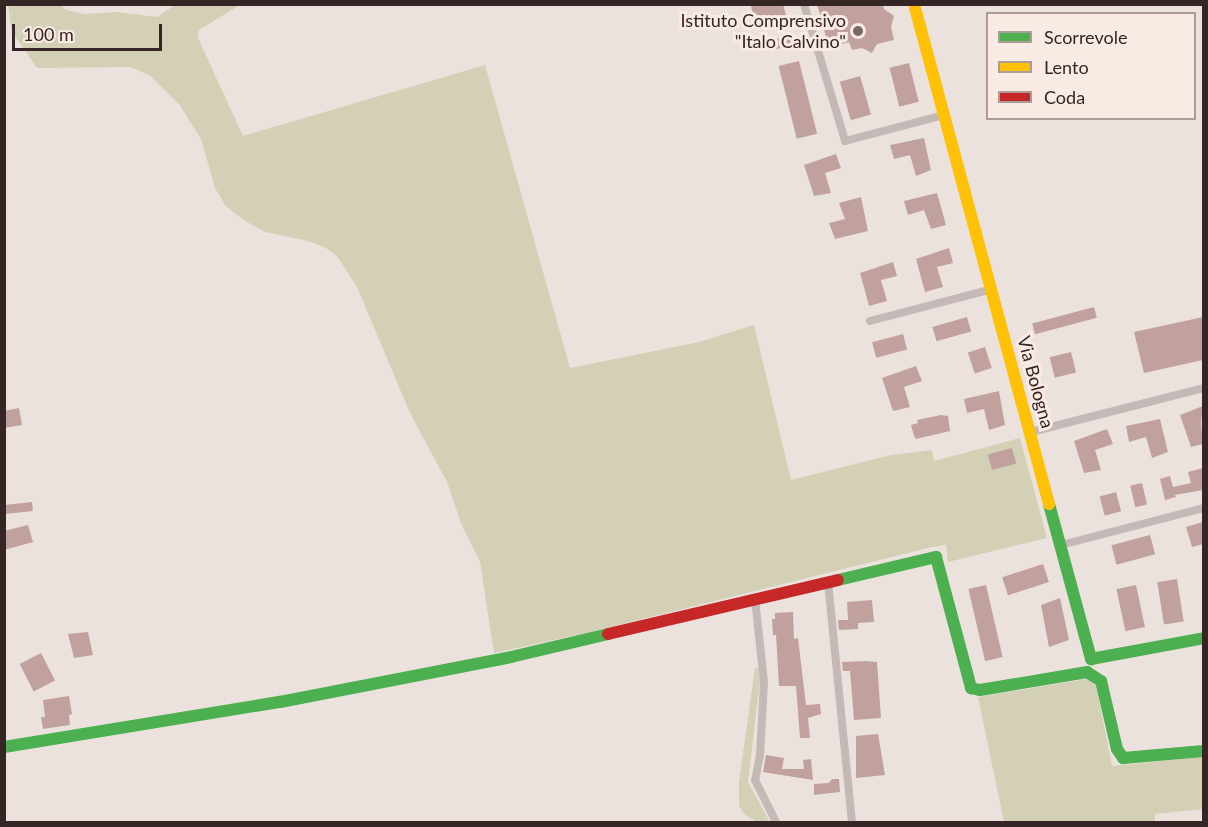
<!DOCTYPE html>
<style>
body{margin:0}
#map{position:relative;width:1208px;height:827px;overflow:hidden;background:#ece2dd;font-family:Lato,sans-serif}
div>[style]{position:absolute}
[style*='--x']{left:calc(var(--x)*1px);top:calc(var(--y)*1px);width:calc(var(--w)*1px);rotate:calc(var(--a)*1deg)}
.green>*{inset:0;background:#d3d0b6}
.building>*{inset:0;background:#c1a19e;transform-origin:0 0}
.street>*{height:8px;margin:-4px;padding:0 4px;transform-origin:4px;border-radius:4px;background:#c4b9b7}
.fast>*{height:12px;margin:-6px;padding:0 6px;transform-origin:6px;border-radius:6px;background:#4caf50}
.slow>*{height:12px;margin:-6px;padding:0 6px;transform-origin:6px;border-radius:6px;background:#ffc107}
.jam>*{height:12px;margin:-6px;padding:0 6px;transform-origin:6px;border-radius:6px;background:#c62828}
.dots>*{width:16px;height:16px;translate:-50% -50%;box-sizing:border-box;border:3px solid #faeae4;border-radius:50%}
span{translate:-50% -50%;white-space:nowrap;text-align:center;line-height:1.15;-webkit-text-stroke:6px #faeae4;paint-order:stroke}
.poi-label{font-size:18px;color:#352625}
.right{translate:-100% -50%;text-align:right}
.street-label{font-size:18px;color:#352625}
.frame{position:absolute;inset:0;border:6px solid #352625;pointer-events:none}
.legend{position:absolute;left:986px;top:12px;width:210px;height:108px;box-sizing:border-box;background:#faeae4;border:2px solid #ab9c98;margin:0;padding:8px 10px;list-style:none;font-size:18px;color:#352625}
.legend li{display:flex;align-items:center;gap:12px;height:30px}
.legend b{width:30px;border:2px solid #ab9c98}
.scale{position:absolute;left:12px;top:24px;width:150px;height:27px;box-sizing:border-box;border:3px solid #352625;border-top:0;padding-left:8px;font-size:18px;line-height:21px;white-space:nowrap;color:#352625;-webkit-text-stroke:4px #faeae4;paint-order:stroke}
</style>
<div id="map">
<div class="green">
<div style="clip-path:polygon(8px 5px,61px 5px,66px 10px,85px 14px,117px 12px,157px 17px,175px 5px,240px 5px,199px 30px,198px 38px,243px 136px,485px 65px,570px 368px,699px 342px,754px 325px,791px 480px,891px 455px,932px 450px,934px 461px,1020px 438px,1047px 538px,948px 562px,946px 545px,932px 547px,586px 633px,494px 653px,480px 562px,461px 523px,447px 482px,410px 413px,357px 287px,337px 256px,326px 248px,308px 241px,265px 232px,242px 219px,225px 205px,215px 188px,201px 139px,179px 104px,149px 75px,130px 67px,37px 68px,12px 32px)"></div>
<div style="clip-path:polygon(755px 668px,758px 668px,760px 681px,748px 782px,770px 822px,757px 822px,744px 814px,739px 806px,739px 782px)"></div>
<div style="clip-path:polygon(1087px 679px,1096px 686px,1112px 766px,1203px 757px,1203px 809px,1155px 814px,1155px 822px,1004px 822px,978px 697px)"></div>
</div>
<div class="building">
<div style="clip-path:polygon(757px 4px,783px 4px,787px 19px,767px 25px,764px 16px,754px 19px,751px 6px)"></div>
<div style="clip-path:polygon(817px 4px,883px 4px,884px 9px,894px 16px,891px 27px,894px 40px,877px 44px,872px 53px,862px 48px,852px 50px,849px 42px,829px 48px)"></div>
<div style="left:791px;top:36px;width:10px;height:30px;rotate:79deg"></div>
<div style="left:799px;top:61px;width:75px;height:21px;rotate:76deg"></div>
<div style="left:909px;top:63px;width:40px;height:20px;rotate:76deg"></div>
<div style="left:860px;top:76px;width:40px;height:21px;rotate:74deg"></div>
<div style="clip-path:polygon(924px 138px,931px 170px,916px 176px,910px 155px,894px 159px,890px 145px)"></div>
<div style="clip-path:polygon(836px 154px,841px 168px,825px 173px,831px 193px,814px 196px,804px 165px)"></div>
<div style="clip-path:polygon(937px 193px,946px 225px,931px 229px,924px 210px,908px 215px,904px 201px)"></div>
<div style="clip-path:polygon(861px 197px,868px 231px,835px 239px,829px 223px,845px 219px,839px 203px)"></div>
<div style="clip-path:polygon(949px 248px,953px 263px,937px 267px,943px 287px,925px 292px,916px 259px)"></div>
<div style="clip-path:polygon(893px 262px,897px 276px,881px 280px,887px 301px,869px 306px,860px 273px)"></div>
<div style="left:1094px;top:307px;width:11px;height:64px;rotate:75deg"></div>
<div style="left:967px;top:317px;width:15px;height:36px;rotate:74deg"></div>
<div style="clip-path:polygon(1203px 317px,1203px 360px,1144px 373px,1134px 332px)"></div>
<div style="left:903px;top:334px;width:16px;height:32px;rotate:75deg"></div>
<div style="left:985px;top:347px;width:22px;height:18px;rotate:72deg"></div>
<div style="left:1071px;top:352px;width:21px;height:22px;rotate:76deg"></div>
<div style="clip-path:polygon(916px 366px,922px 381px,904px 387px,910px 407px,893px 411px,882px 378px)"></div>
<div style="clip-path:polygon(999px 391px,1005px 425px,989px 430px,984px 409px,967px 413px,964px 399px)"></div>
<div style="clip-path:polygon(1203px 406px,1201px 423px,1203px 444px,1191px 447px,1180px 415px)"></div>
<div style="clip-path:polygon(19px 408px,22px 425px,4px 428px,4px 411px)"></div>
<div style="clip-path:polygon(941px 415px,948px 416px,950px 431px,916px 439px,914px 436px,911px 425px,918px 423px,917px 420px)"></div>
<div style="clip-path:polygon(1160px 419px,1168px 452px,1152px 458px,1146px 437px,1129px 442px,1126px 426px)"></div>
<div style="clip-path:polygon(1107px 429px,1113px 444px,1095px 450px,1101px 470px,1084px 473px,1074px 441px)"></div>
<div style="left:1012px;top:448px;width:16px;height:25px;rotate:75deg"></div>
<div style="clip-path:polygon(1203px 468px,1203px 490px,1175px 495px,1176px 497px,1165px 500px,1160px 479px,1170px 476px,1173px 487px,1191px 483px,1188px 472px)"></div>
<div style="left:1142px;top:483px;width:22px;height:12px;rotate:77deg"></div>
<div style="left:1116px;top:492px;width:20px;height:17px;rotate:75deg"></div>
<div style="left:32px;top:502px;width:9px;height:28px;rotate:84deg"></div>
<div style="clip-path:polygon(1203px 522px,1203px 544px,1192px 547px,1186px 527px)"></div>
<div style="clip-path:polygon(28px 525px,33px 542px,4px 550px,4px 531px)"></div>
<div style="left:1150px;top:535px;width:20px;height:40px;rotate:75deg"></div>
<div style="left:1043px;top:564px;width:19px;height:43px;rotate:72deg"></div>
<div style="left:1177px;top:579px;width:43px;height:20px;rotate:81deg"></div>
<div style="left:986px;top:585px;width:74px;height:18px;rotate:77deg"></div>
<div style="left:1136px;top:585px;width:43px;height:20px;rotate:78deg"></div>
<div style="clip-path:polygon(1060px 598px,1069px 640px,1049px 647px,1041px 605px)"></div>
<div style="clip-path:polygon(872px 600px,874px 622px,858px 623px,858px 629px,839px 630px,838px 620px,848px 620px,847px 602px)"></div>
<div style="clip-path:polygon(793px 612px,794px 639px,798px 638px,806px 705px,820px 704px,821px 714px,808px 718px,810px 738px,800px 738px,796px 686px,779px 686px,776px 635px,773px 635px,772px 619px,775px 619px,775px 613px)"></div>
<div style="clip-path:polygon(88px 632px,93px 655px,74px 658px,68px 634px)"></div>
<div style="left:41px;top:653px;width:31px;height:24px;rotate:63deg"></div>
<div style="clip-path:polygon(866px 661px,877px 662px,881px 718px,854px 720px,850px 671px,843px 671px,842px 662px)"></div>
<div style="clip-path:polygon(69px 696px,72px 714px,69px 715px,70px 725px,43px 729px,41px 717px,45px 717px,43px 700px)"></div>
<div style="clip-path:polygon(878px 734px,885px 775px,856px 778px,856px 736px)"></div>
<div style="clip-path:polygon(766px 755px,784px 758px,782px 769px,804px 769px,803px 760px,811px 759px,813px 780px,763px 772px)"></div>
<div style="clip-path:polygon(832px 779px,839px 779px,840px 792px,814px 795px,814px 784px,829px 783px)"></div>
</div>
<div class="street">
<div style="--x:804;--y:4;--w:143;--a:73.3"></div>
<div style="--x:845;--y:141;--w:102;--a:-14.7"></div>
<div style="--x:870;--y:321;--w:126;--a:-14.7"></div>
<div style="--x:1031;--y:432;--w:179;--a:-14.3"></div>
<div style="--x:1061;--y:545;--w:148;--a:-14.5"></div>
<div style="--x:828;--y:582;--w:241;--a:84.3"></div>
<div style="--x:755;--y:599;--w:83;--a:83.8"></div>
<div style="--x:764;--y:682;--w:73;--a:93.1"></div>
<div style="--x:760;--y:755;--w:25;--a:101"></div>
<div style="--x:755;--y:780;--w:47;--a:63.4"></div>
</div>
<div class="fast">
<div style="--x:1049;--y:504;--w:161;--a:74.8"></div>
<div style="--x:1091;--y:659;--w:115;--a:-10.5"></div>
<div style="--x:838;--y:580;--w:101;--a:-13.2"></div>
<div style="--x:936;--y:557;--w:136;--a:75"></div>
<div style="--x:971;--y:688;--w:9;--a:13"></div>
<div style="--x:980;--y:690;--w:109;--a:-9.5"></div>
<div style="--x:1087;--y:672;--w:17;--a:33"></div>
<div style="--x:1101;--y:681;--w:70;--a:76.8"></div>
<div style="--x:1117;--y:749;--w:11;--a:56"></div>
<div style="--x:1123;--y:758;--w:81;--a:-4.9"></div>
<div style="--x:4;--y:747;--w:280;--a:-9.3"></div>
<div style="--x:280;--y:702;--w:235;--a:-11"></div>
<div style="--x:511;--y:657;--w:100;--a:-13.3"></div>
</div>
<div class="slow">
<div style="--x:914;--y:4;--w:518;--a:74.89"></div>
</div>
<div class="jam">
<div style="--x:608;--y:634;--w:236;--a:-13.2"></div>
</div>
<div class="dots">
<div style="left:858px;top:31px;background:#756865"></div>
</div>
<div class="poi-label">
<span class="right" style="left:846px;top:31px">Istituto Comprensivo<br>"Italo Calvino"</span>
</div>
<div class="street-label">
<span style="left:1036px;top:382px;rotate:75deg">Via Bologna</span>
</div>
<div class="frame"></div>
<ul class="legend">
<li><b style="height:8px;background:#4caf50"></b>Scorrevole</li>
<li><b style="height:8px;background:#ffc107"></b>Lento</li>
<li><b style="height:8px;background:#c62828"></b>Coda</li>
</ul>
<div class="scale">100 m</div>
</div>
